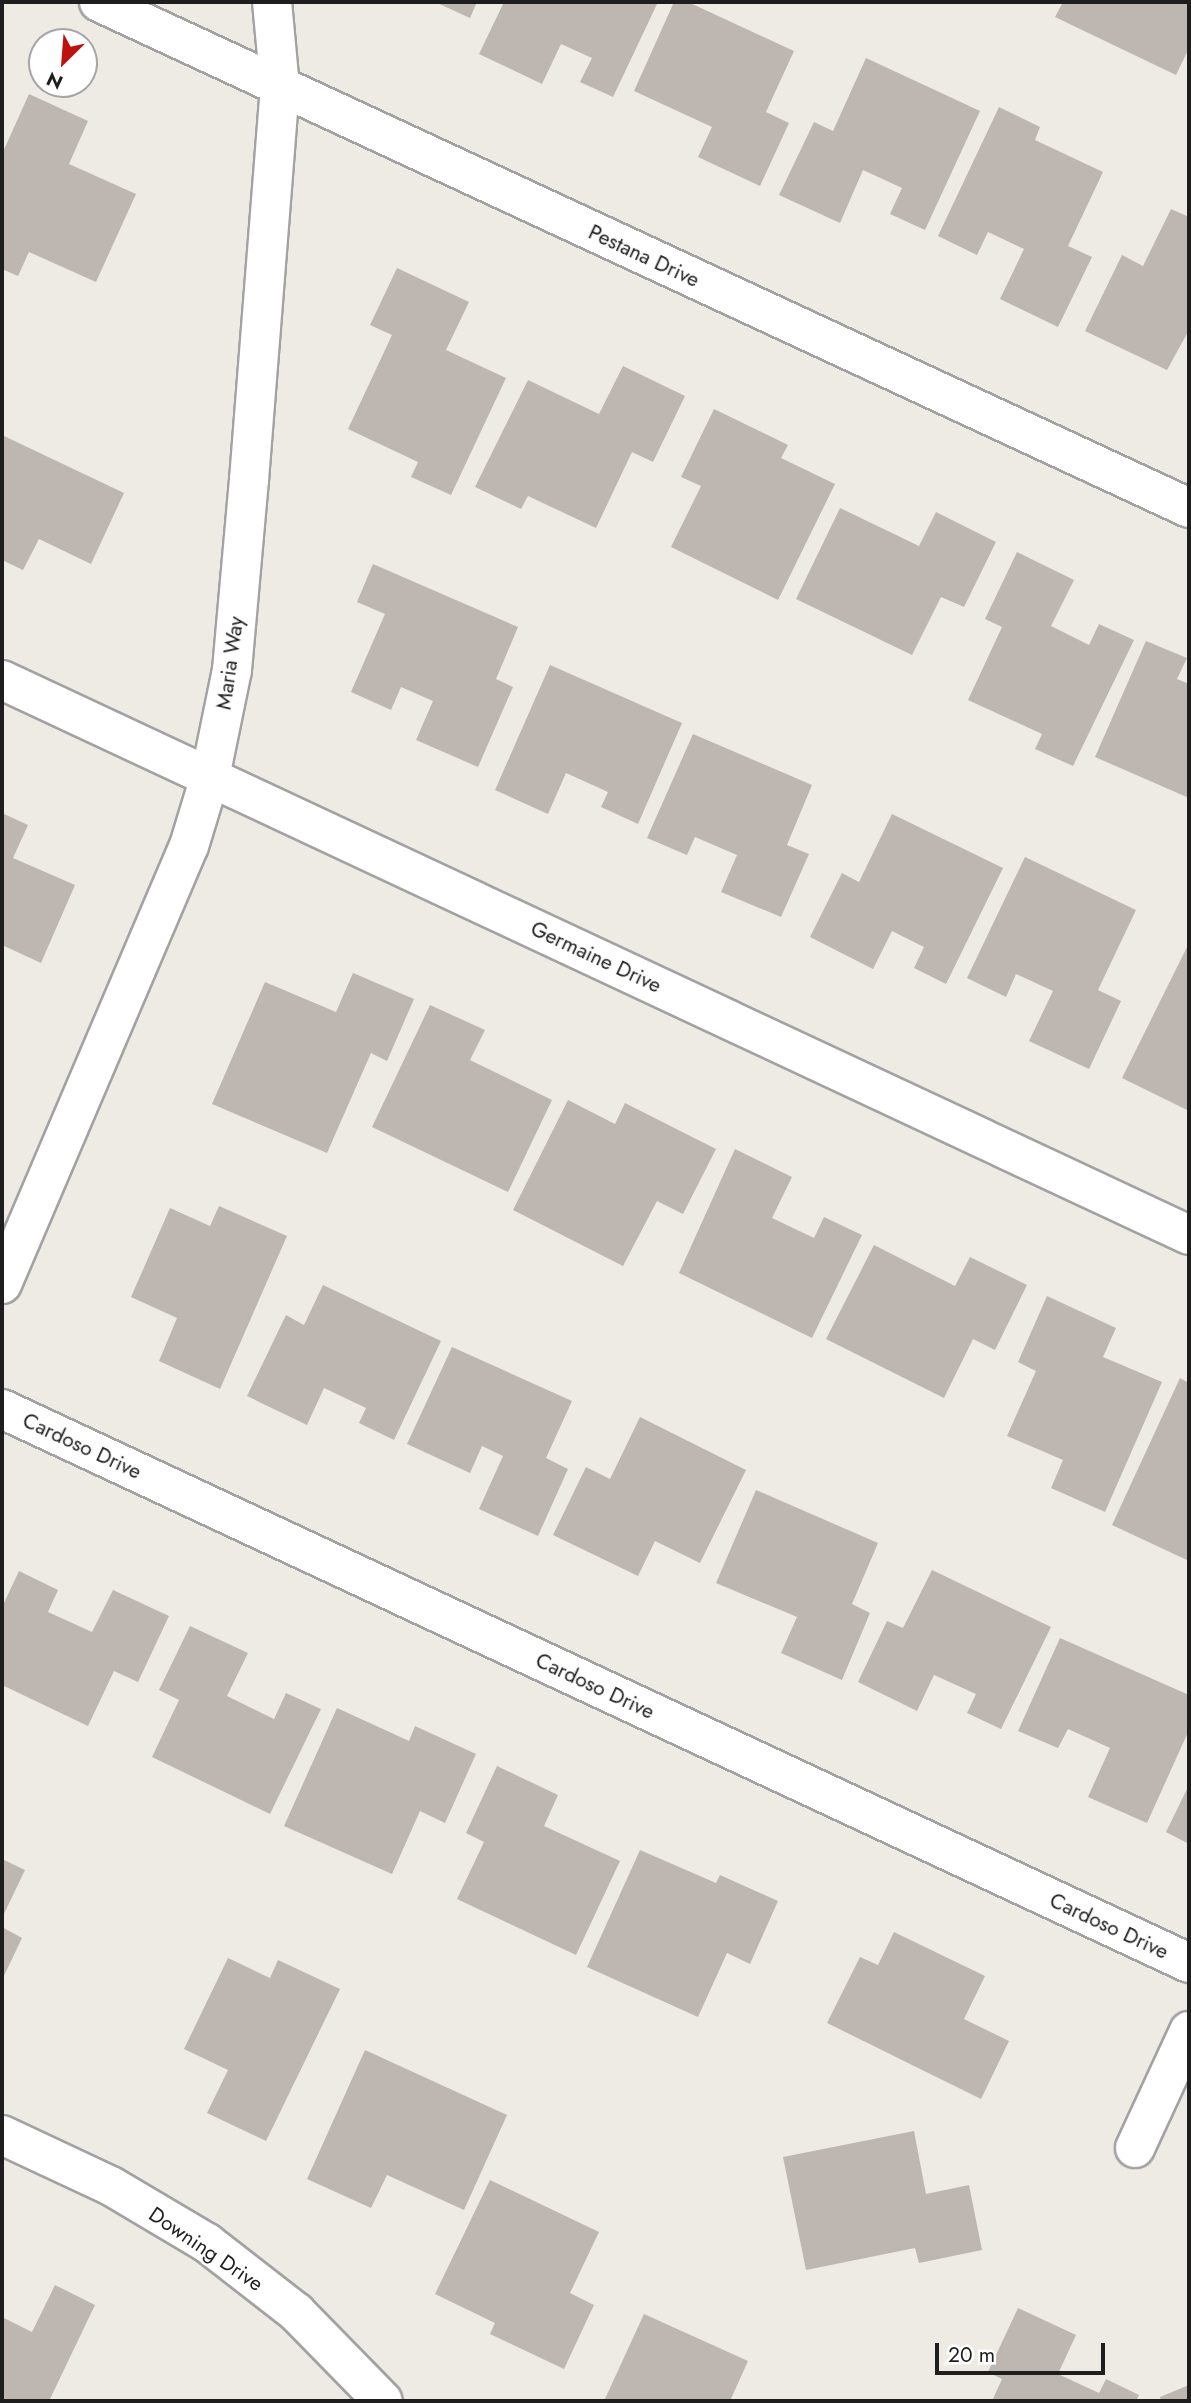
<!DOCTYPE html>
<style>
body{margin:0}
#map{position:relative;width:1191px;height:2403px;overflow:hidden;background:#eeebe4;font-family:Jost,sans-serif}
div>[style]{position:absolute}
[style*='--x']{left:calc(var(--x)*1px);top:calc(var(--y)*1px);width:calc(var(--w)*1px);rotate:calc(var(--a)*1deg)}
.building>*{inset:0;background:#beb7b1}
.roads{filter:drop-shadow(2px 0 #a2a2a2) drop-shadow(-2px 0 #a2a2a2) drop-shadow(0 2px #a2a2a2) drop-shadow(0 -2px #a2a2a2)}
.minor>*{height:38px;margin:-19px;padding:0 19px;transform-origin:19px;border-radius:19px;background:#fff}
span{translate:-50% -50%;white-space:nowrap;text-align:center;line-height:1.15;-webkit-text-stroke:5px #fff;paint-order:stroke}
.street-label{font-size:21px;color:#1e1e1e}
.frame{position:absolute;inset:0;border:4px solid #1e1e1e;pointer-events:none}
.north{position:absolute;left:28px;top:28px;width:70px;height:70px;box-sizing:border-box;background:#fff;border:2px solid #a5a5a5;border-radius:50%;rotate:205deg;font-size:19px;font-weight:700;line-height:28px;text-align:center;color:#1e1e1e}
.north::after{content:'';display:block;margin:auto;width:24px;height:32px;background:#bd120e;clip-path:polygon(50% 0,100% 100%,50% 72%,0 100%)}
.scale{position:absolute;left:935px;top:2343px;width:170px;height:32px;box-sizing:border-box;border:4px solid #1e1e1e;border-top:0;padding-left:9px;font-size:21px;line-height:24px;white-space:nowrap;color:#1e1e1e;-webkit-text-stroke:5px #fff;paint-order:stroke}
</style>
<div id="map">
<div class="building">
<div style="clip-path:polygon(435px 2px,477px 2px,470px 18px)"></div>
<div style="clip-path:polygon(504px 2px,658px 2px,613px 97px,580px 82px,592px 58px,561px 44px,542px 84px,479px 54px)"></div>
<div style="clip-path:polygon(674px 2px,688px 2px,794px 51px,766px 112px,789px 123px,760px 186px,698px 157px,712px 127px,634px 91px)"></div>
<div style="clip-path:polygon(1063px 2px,1189px 2px,1189px 48px,1176px 75px,1055px 17px)"></div>
<div style="clip-path:polygon(866px 58px,980px 111px,925px 230px,890px 214px,902px 188px,863px 170px,840px 223px,779px 195px,814px 122px,833px 131px)"></div>
<div style="clip-path:polygon(29px 94px,88px 121px,69px 164px,136px 194px,96px 282px,29px 252px,18px 276px,2px 269px,2px 154px)"></div>
<div style="clip-path:polygon(999px 107px,1040px 127px,1035px 140px,1103px 172px,1068px 246px,1092px 257px,1058px 327px,1000px 299px,1024px 249px,988px 232px,977px 255px,938px 236px)"></div>
<div style="clip-path:polygon(1171px 209px,1189px 217px,1189px 330px,1167px 370px,1085px 331px,1122px 255px,1143px 266px)"></div>
<div style="clip-path:polygon(397px 268px,469px 302px,446px 350px,506px 378px,451px 495px,411px 477px,418px 462px,348px 429px,392px 335px,370px 325px)"></div>
<div style="clip-path:polygon(623px 366px,685px 396px,653px 462px,632px 452px,596px 528px,528px 496px,521px 509px,475px 487px,528px 380px,599px 414px)"></div>
<div style="clip-path:polygon(714px 409px,788px 445px,781px 458px,835px 484px,778px 600px,671px 547px,701px 486px,681px 477px)"></div>
<div style="clip-path:polygon(4px 436px,124px 493px,91px 564px,39px 539px,23px 570px,2px 560px)"></div>
<div style="clip-path:polygon(840px 508px,919px 546px,936px 512px,996px 542px,964px 607px,941px 597px,912px 655px,796px 599px)"></div>
<div style="clip-path:polygon(1017px 552px,1074px 580px,1051px 626px,1089px 645px,1099px 624px,1134px 640px,1073px 766px,1035px 749px,1042px 734px,968px 700px,1002px 627px,985px 619px)"></div>
<div style="clip-path:polygon(373px 564px,518px 627px,496px 679px,513px 687px,478px 767px,416px 740px,433px 701px,401px 687px,391px 710px,351px 692px,385px 614px,357px 602px)"></div>
<div style="clip-path:polygon(1146px 641px,1187px 658px,1177px 679px,1189px 684px,1189px 798px,1095px 757px)"></div>
<div style="clip-path:polygon(550px 665px,682px 723px,638px 824px,601px 807px,608px 792px,566px 773px,548px 814px,495px 790px)"></div>
<div style="clip-path:polygon(693px 734px,812px 785px,787px 845px,809px 854px,781px 917px,721px 892px,737px 855px,695px 837px,687px 855px,647px 838px)"></div>
<div style="clip-path:polygon(2px 813px,28px 825px,13px 858px,75px 885px,41px 963px,2px 945px)"></div>
<div style="clip-path:polygon(892px 814px,1003px 868px,946px 984px,914px 968px,924px 947px,892px 931px,873px 969px,810px 937px,842px 873px,859px 882px)"></div>
<div style="clip-path:polygon(1025px 857px,1136px 910px,1098px 990px,1121px 1001px,1089px 1069px,1029px 1041px,1053px 991px,1016px 974px,1006px 997px,967px 978px)"></div>
<div style="clip-path:polygon(1189px 943px,1189px 1111px,1122px 1078px)"></div>
<div style="clip-path:polygon(353px 973px,414px 999px,387px 1061px,371px 1053px,327px 1153px,212px 1104px,265px 982px,336px 1012px)"></div>
<div style="clip-path:polygon(430px 1005px,485px 1030px,470px 1060px,552px 1100px,508px 1192px,372px 1127px)"></div>
<div style="clip-path:polygon(568px 1100px,615px 1124px,625px 1103px,716px 1149px,683px 1214px,657px 1201px,623px 1266px,513px 1210px)"></div>
<div style="clip-path:polygon(735px 1149px,792px 1177px,772px 1218px,814px 1238px,824px 1217px,862px 1235px,812px 1338px,679px 1273px)"></div>
<div style="clip-path:polygon(219px 1206px,287px 1236px,220px 1389px,159px 1361px,177px 1318px,131px 1297px,170px 1208px,210px 1226px)"></div>
<div style="clip-path:polygon(874px 1245px,955px 1286px,970px 1257px,1027px 1285px,995px 1350px,973px 1339px,944px 1398px,826px 1339px)"></div>
<div style="clip-path:polygon(323px 1285px,441px 1341px,394px 1440px,359px 1423px,366px 1408px,324px 1388px,307px 1425px,247px 1396px,286px 1315px,304px 1325px)"></div>
<div style="clip-path:polygon(1047px 1296px,1116px 1328px,1103px 1357px,1162px 1382px,1105px 1512px,1051px 1488px,1063px 1460px,1007px 1436px,1036px 1371px,1018px 1362px)"></div>
<div style="clip-path:polygon(452px 1347px,572px 1401px,546px 1458px,568px 1469px,538px 1536px,479px 1509px,503px 1456px,482px 1446px,470px 1473px,407px 1444px)"></div>
<div style="clip-path:polygon(1180px 1378px,1189px 1383px,1189px 1561px,1112px 1525px)"></div>
<div style="clip-path:polygon(640px 1417px,746px 1470px,700px 1563px,655px 1541px,638px 1576px,553px 1535px,586px 1467px,610px 1479px)"></div>
<div style="clip-path:polygon(756px 1490px,878px 1543px,852px 1604px,870px 1613px,842px 1680px,781px 1653px,797px 1617px,716px 1583px)"></div>
<div style="clip-path:polygon(932px 1570px,1051px 1627px,1001px 1729px,967px 1713px,976px 1694px,934px 1675px,917px 1711px,858px 1682px,887px 1621px,903px 1628px)"></div>
<div style="clip-path:polygon(19px 1571px,58px 1590px,48px 1612px,92px 1632px,113px 1590px,169px 1616px,138px 1682px,114px 1671px,88px 1726px,2px 1685px,2px 1607px)"></div>
<div style="clip-path:polygon(190px 1626px,248px 1653px,227px 1696px,274px 1719px,286px 1693px,321px 1709px,270px 1814px,152px 1757px,179px 1700px,159px 1690px)"></div>
<div style="clip-path:polygon(1060px 1638px,1189px 1695px,1189px 1730px,1147px 1823px,1088px 1797px,1110px 1748px,1068px 1729px,1058px 1748px,1018px 1731px)"></div>
<div style="clip-path:polygon(337px 1708px,409px 1741px,415px 1726px,476px 1754px,445px 1823px,420px 1811px,392px 1874px,284px 1826px)"></div>
<div style="clip-path:polygon(497px 1766px,558px 1795px,544px 1826px,620px 1861px,576px 1955px,457px 1899px,484px 1842px,466px 1833px)"></div>
<div style="clip-path:polygon(1189px 1785px,1189px 1844px,1166px 1832px)"></div>
<div style="clip-path:polygon(640px 1850px,716px 1883px,720px 1875px,778px 1901px,750px 1964px,727px 1953px,698px 2017px,587px 1967px)"></div>
<div style="clip-path:polygon(2px 1859px,25px 1870px,2px 1918px)"></div>
<div style="clip-path:polygon(2px 1927px,22px 1938px,2px 1980px)"></div>
<div style="clip-path:polygon(894px 1932px,985px 1976px,964px 2019px,1009px 2041px,981px 2099px,827px 2023px,860px 1957px,878px 1965px)"></div>
<div style="clip-path:polygon(228px 1958px,270px 1978px,278px 1960px,340px 1989px,266px 2141px,207px 2113px,228px 2070px,184px 2049px)"></div>
<div style="clip-path:polygon(365px 2050px,507px 2115px,464px 2210px,387px 2175px,371px 2208px,307px 2179px)"></div>
<div style="clip-path:polygon(914px 2131px,926px 2194px,969px 2185px,982px 2250px,919px 2263px,915px 2248px,806px 2270px,783px 2157px)"></div>
<div style="clip-path:polygon(490px 2180px,599px 2232px,570px 2293px,594px 2305px,564px 2369px,490px 2334px,495px 2323px,435px 2294px)"></div>
<div style="clip-path:polygon(55px 2285px,95px 2305px,49px 2401px,2px 2401px,2px 2317px,32px 2332px)"></div>
<div style="clip-path:polygon(1018px 2308px,1076px 2335px,1058px 2374px,1099px 2393px,1106px 2379px,1139px 2395px,1136px 2401px,992px 2401px,1002px 2379px,988px 2372px)"></div>
<div style="clip-path:polygon(644px 2314px,748px 2361px,730px 2401px,604px 2401px)"></div>
<div style="clip-path:polygon(1189px 2385px,1189px 2401px,1161px 2401px,1160px 2397px)"></div>
</div>
<div class="roads">
<div class="minor">
<div style="--x:99;--y:2;--w:1202;--a:24.9"></div>
<div style="--x:2;--y:680;--w:1310;--a:25.06"></div>
<div style="--x:2;--y:1284;--w:476;--a:-66.9"></div>
<div style="--x:189;--y:846;--w:72;--a:-73.1"></div>
<div style="--x:210;--y:777;--w:109;--a:-78.4"></div>
<div style="--x:232;--y:670;--w:191;--a:-84.9"></div>
<div style="--x:249;--y:480;--w:393;--a:-85.5"></div>
<div style="--x:280;--y:88;--w:86;--a:-95.3"></div>
<div style="--x:2;--y:1409;--w:1310;--a:25.02"></div>
<div style="--x:2;--y:2135;--w:120;--a:25.1"></div>
<div style="--x:111;--y:2186;--w:112;--a:30.7"></div>
<div style="--x:207;--y:2243;--w:113;--a:37.8"></div>
<div style="--x:296;--y:2312;--w:124;--a:45.7"></div>
<div style="--x:1135;--y:2148;--w:129;--a:-65.2"></div>
</div>
</div>
<div class="street-label">
<span style="left:644px;top:256px;rotate:25deg">Pestana Drive</span>
<span style="left:230px;top:663px;rotate:-82deg">Maria Way</span>
<span style="left:596px;top:957px;rotate:25deg">Germaine Drive</span>
<span style="left:82px;top:1446px;rotate:25deg">Cardoso Drive</span>
<span style="left:595px;top:1686px;rotate:25deg">Cardoso Drive</span>
<span style="left:1109px;top:1926px;rotate:25deg">Cardoso Drive</span>
<span style="left:206px;top:2249px;rotate:34deg">Downing Drive</span>
</div>
<div class="frame"></div>
<div class="north">N</div>
<div class="scale">20 m</div>
</div>
